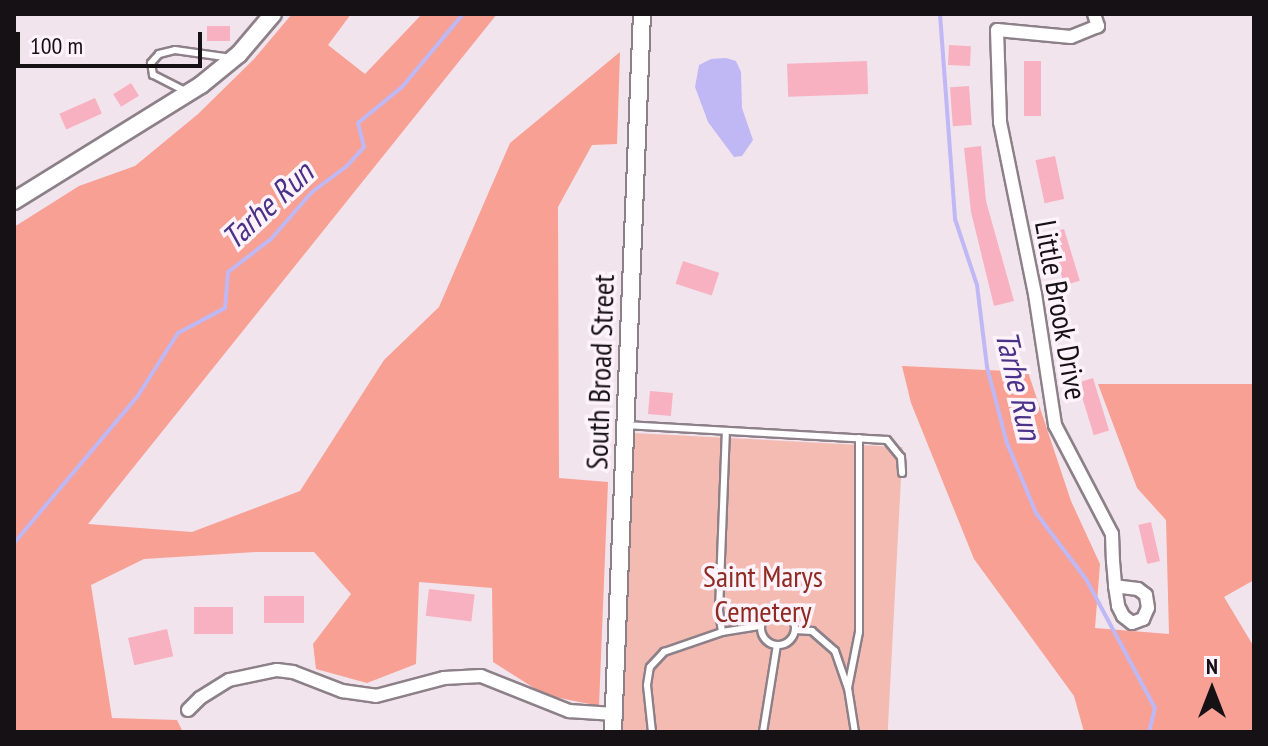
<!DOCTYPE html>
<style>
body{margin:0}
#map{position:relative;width:1268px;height:746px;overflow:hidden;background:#f2e4ed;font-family:"PT Sans Narrow",sans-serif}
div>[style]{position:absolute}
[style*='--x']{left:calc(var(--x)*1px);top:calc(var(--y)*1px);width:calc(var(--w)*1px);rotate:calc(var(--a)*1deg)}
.green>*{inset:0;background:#f4bbb3;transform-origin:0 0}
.forest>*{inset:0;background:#f7a093}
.water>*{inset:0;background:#bfb8f4}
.stream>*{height:4px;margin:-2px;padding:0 2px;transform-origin:2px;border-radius:2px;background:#bfb8f4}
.building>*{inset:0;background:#f8b1c1;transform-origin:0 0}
.roads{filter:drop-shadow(2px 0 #8d8088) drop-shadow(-2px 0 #8d8088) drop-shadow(0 2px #8d8088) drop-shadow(0 -2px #8d8088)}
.service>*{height:6px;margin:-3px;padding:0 3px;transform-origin:3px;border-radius:3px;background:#fff}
.service>.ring{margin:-3px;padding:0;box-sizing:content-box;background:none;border:6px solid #fff;border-radius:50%}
.minor>*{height:12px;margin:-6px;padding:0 6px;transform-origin:6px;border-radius:6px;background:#fff}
.tertiary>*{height:16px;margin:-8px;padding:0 8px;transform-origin:8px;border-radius:8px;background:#fff}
span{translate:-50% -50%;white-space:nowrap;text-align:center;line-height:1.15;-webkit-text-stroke:7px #fef3fa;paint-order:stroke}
.street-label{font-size:30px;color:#161114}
.park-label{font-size:30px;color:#8f2b23}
.water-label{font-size:32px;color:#483389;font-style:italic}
.frame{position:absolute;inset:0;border:16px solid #161114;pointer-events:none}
.north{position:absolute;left:1172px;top:650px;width:80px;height:80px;-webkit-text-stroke:6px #fef3fa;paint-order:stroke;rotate:0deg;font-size:22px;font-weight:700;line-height:32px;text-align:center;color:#161114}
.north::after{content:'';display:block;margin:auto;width:28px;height:36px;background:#161114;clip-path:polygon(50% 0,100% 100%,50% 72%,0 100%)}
.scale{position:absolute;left:16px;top:32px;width:186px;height:36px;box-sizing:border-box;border:4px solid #161114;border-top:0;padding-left:10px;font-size:24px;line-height:28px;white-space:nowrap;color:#161114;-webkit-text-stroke:6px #fef3fa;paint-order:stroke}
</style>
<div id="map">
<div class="green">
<div style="left:633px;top:433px;width:270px;height:299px;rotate:3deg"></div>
</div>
<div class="forest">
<div style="clip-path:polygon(292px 14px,351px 14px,328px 45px,365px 74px,422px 14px,497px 14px,88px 524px,192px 532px,300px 491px,384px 360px,439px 307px,510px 143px,620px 52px,617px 144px,592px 145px,558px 207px,559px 478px,608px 482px,599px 706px,545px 695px,493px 662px,492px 588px,419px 582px,416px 664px,367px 683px,316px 669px,313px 644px,351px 594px,314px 552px,258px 552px,144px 559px,91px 585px,112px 718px,177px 720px,183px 732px,14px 732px,14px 227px,79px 186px,135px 166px,198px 114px,254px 59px)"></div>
<div style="clip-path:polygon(902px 366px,1028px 372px,1071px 501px,1100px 564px,1095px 628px,1169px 634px,1166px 520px,1137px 488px,1098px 384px,1254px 384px,1254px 580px,1224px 597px,1254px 647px,1254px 732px,1084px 732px,1074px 696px,974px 559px,911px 403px)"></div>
</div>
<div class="water">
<div style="clip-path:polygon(726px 58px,736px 61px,741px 72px,742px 108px,753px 140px,742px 156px,734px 157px,708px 122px,695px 87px,699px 65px,711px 59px)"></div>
</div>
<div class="stream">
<div style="--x:940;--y:14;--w:206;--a:85.8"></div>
<div style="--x:955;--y:219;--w:70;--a:71.6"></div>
<div style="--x:977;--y:285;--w:83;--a:83"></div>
<div style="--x:987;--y:367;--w:79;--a:75.3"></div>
<div style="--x:1007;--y:443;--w:76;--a:67.5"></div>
<div style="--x:1036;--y:513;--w:83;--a:52.9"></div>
<div style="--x:1086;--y:579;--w:146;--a:61.9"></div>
<div style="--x:1155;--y:708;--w:25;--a:104"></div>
<div style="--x:14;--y:543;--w:191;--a:-49.9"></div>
<div style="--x:137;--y:397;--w:76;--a:-57.4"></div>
<div style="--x:178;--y:333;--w:53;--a:-28"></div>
<div style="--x:225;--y:308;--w:36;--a:-85"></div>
<div style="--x:228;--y:272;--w:54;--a:-37.5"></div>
<div style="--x:271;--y:239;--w:62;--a:-48.9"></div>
<div style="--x:312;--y:192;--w:44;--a:-36.6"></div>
<div style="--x:347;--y:166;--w:25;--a:-48"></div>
<div style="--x:364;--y:147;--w:25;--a:-104"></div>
<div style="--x:358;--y:123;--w:57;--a:-39.3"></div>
<div style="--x:402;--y:87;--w:95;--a:-50.1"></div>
</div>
<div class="building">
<div style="left:207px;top:26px;width:23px;height:15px"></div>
<div style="left:949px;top:45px;width:22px;height:20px;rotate:3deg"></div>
<div style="left:867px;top:61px;width:33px;height:80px;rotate:88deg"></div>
<div style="left:1024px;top:61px;width:17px;height:55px"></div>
<div style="left:131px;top:83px;width:15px;height:21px;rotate:58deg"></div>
<div style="left:969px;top:86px;width:39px;height:19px;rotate:86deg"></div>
<div style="left:95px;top:98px;width:17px;height:39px;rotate:66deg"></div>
<div style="clip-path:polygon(981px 146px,986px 201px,1014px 301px,994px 306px,971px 212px,964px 148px)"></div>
<div style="left:1055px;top:156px;width:44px;height:20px;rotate:78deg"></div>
<div style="left:1064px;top:229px;width:54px;height:16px;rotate:73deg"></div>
<div style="left:683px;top:261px;width:38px;height:24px;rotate:18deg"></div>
<div style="left:1093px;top:378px;width:55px;height:16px;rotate:73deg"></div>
<div style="left:650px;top:391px;width:23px;height:23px;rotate:5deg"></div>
<div style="left:1151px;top:522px;width:40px;height:13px;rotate:77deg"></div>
<div style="left:429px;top:589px;width:46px;height:27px;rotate:7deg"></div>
<div style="left:264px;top:596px;width:40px;height:27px"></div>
<div style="left:194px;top:607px;width:39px;height:27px"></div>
<div style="left:167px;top:629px;width:28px;height:40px;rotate:77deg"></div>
</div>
<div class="roads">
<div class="service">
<div style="--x:185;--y:91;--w:36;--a:-153"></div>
<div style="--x:153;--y:75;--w:12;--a:-99"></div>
<div style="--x:151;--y:63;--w:12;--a:-48"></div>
<div style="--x:159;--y:54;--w:16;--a:-14"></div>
<div style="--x:175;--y:50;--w:57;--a:8.1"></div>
<div style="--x:625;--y:425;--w:262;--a:3.3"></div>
<div style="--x:887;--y:440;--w:22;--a:51"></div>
<div style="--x:901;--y:457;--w:16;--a:86"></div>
<div class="ring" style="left:761px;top:611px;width:28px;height:28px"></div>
<div style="--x:795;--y:630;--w:17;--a:3"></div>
<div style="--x:812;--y:631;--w:30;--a:41"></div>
<div style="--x:835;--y:651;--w:39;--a:71"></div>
<div style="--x:848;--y:688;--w:45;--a:81"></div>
<div style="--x:722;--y:632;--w:21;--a:-98"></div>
<div style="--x:719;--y:611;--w:180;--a:-87.8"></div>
<div style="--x:848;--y:688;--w:57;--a:-78.9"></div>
<div style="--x:859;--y:632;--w:194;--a:-90"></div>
<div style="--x:652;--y:732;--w:47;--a:-96.1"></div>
<div style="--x:647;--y:685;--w:18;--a:-81"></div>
<div style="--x:650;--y:667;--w:21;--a:-47"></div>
<div style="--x:664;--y:652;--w:61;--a:-19"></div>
<div style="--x:722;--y:632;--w:39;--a:-9"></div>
<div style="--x:763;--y:732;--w:88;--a:-80.9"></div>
</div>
<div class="minor">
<div style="--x:1094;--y:14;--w:13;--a:72"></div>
<div style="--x:1098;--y:26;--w:29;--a:158"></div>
<div style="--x:1071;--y:37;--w:74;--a:-174.6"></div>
<div style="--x:997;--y:30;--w:92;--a:88.1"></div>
<div style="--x:1000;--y:122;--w:176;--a:78.5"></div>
<div style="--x:1035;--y:294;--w:133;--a:81.3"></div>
<div style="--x:1055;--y:425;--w:123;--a:62.4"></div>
<div style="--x:1112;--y:534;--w:27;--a:88"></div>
<div style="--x:1113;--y:561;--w:25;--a:85"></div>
<div style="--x:1115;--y:586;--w:20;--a:81"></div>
<div style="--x:1118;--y:606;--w:11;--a:63"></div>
<div style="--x:1123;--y:616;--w:11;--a:38"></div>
<div style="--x:1132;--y:623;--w:12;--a:-20"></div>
<div style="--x:1143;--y:619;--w:12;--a:-66"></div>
<div style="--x:1148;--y:608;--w:13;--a:-99"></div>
<div style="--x:1146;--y:595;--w:10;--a:-143"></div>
<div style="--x:1138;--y:589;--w:23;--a:-173"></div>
<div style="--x:188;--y:710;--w:17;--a:-45"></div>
<div style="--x:200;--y:698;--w:34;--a:-32"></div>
<div style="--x:229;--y:680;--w:49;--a:-11.8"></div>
<div style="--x:277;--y:670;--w:16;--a:7"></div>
<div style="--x:293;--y:672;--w:53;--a:21.2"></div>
<div style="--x:342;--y:691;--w:34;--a:8"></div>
<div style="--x:376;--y:696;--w:70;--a:-14.8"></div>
<div style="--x:444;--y:678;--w:37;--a:-3"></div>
<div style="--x:481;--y:676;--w:95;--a:21.7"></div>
<div style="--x:569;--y:711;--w:45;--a:3.8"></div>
</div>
<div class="tertiary">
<div style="--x:14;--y:201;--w:220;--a:-31.8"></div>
<div style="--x:201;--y:85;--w:49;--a:-39.2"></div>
<div style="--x:239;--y:54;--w:52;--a:-49.6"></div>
<div style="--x:613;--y:732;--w:719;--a:-87.69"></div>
</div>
</div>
<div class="street-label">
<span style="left:1061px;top:310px;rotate:80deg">Little Brook Drive</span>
<span style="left:600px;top:372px;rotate:-88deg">South Broad Street</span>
</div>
<div class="park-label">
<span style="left:763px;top:593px">Saint Marys<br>Cemetery</span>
</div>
<div class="water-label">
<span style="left:267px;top:205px;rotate:-43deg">Tarhe Run</span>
<span style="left:1019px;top:385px;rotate:77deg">Tarhe Run</span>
</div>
<div class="frame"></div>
<div class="north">N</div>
<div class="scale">100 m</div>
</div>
